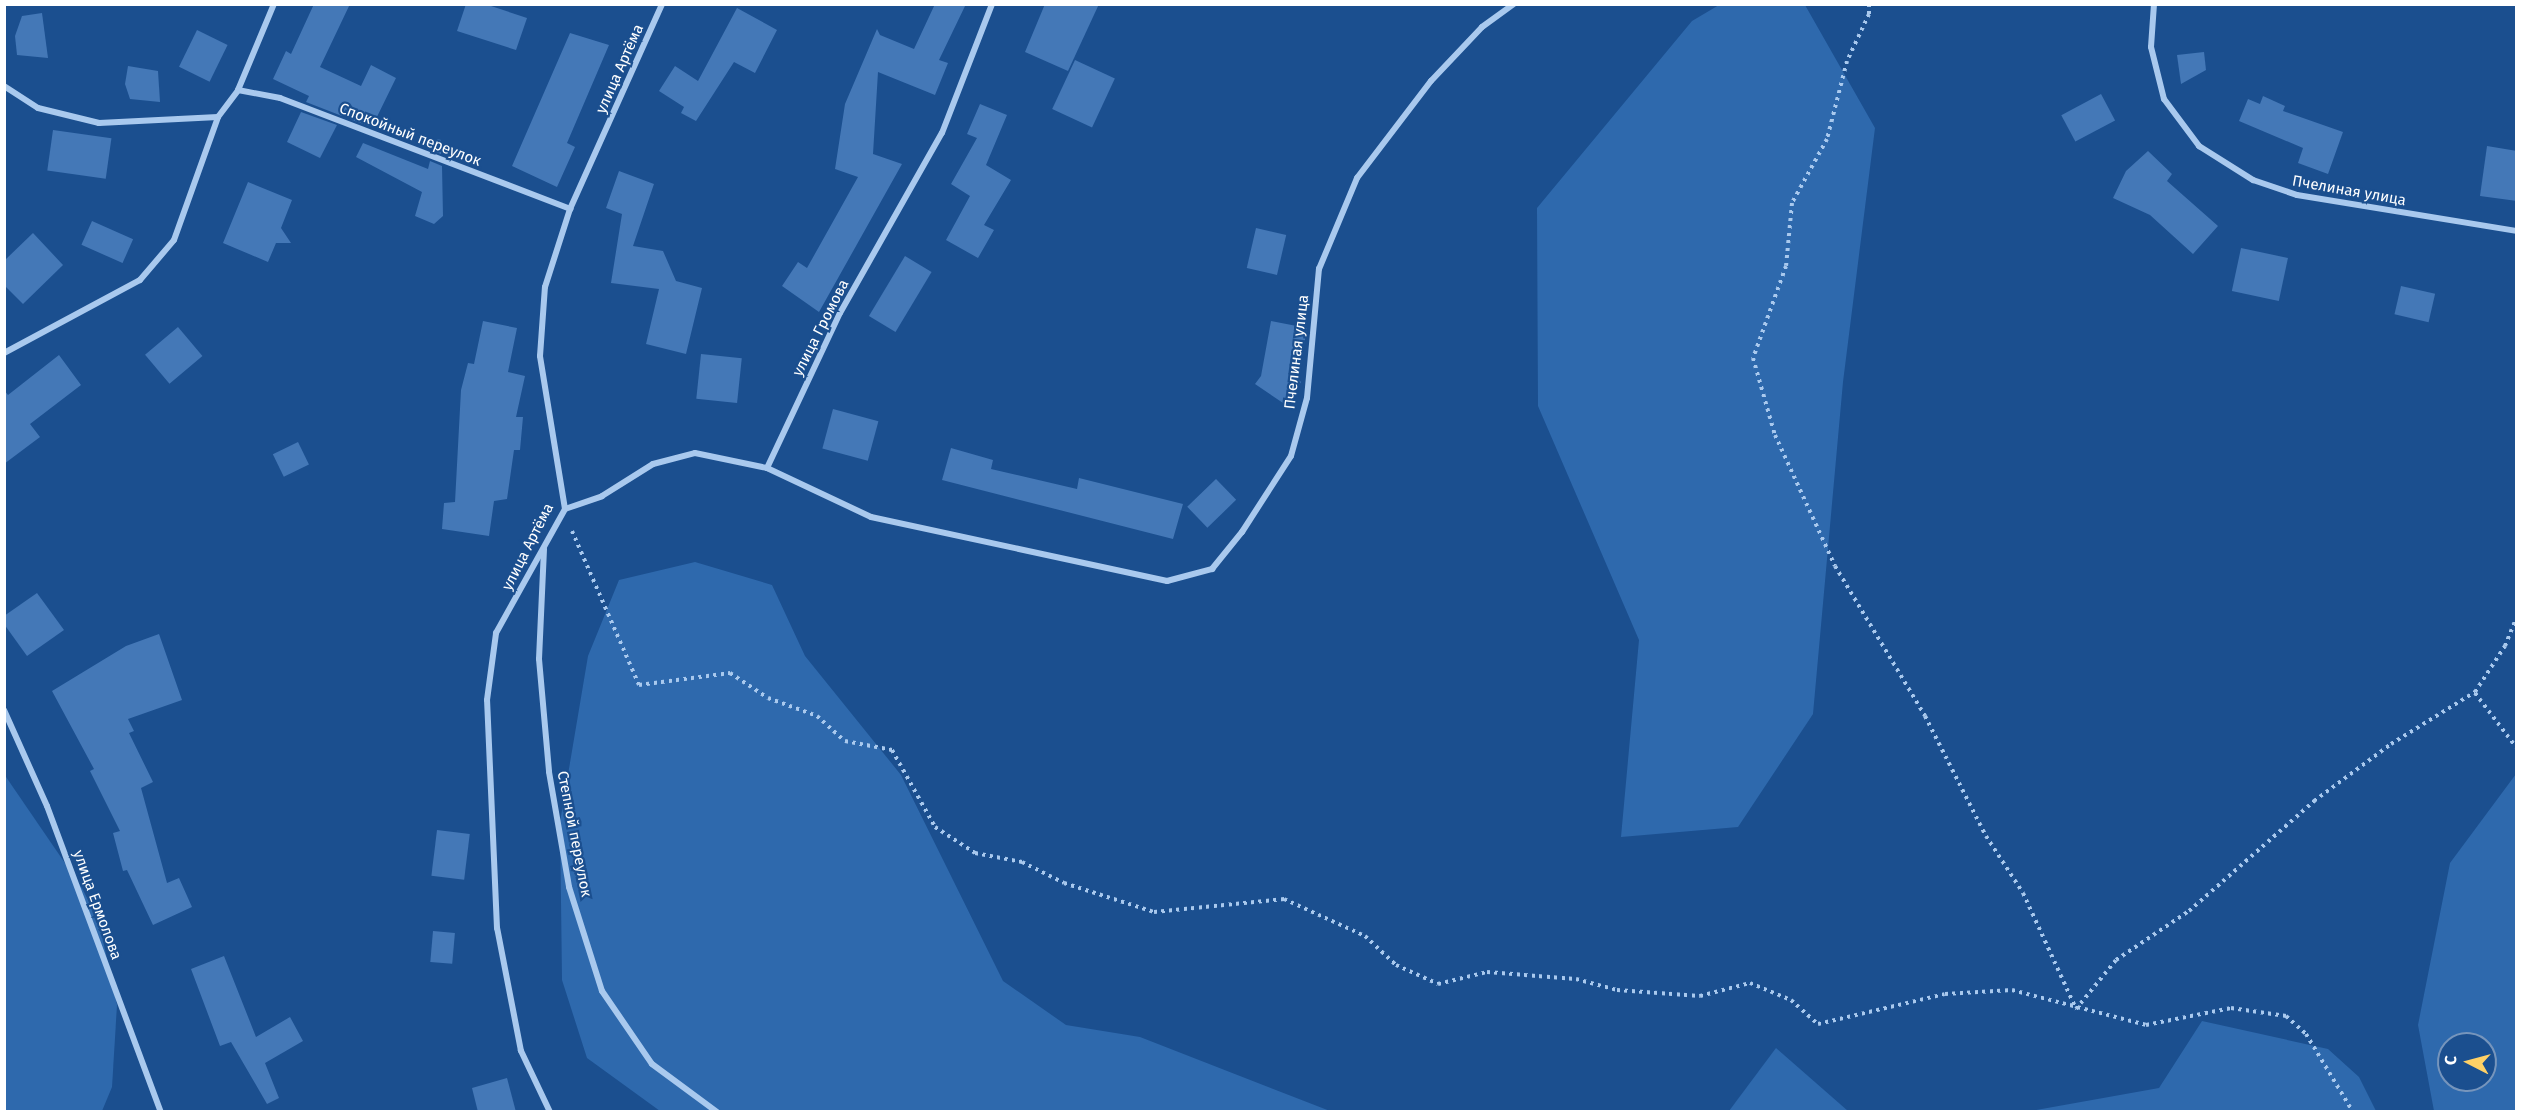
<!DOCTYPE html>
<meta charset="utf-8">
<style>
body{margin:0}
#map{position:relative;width:2521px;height:1116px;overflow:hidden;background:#1b4f8f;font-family:"Fira Sans",sans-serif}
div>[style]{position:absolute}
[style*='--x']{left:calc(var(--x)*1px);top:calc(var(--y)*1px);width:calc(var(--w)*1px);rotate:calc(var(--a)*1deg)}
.green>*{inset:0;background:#2e69ad}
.building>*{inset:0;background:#4478b7;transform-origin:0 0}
.path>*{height:4px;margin-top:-2px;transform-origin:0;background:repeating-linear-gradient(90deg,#a9c9ee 0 3px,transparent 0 7.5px)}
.minor>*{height:6px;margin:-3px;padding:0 3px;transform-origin:3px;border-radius:3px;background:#a9c9ee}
span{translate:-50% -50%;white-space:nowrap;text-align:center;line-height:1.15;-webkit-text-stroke:4.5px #1b4f8f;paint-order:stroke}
.street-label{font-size:15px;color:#fff}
.frame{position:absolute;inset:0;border:6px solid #fff;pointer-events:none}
.north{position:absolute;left:2437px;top:1032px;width:60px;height:60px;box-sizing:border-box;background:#1b4f8f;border:2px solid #7695bc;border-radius:50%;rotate:276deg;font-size:16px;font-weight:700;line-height:24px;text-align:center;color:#fff}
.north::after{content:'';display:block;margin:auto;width:21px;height:27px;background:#ffd166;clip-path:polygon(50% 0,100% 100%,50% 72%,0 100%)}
</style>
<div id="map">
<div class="green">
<div style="clip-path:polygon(1719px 5px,1805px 5px,1875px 128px,1843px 382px,1813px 714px,1738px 827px,1621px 837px,1639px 640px,1538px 406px,1537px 208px,1692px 21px)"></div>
<div style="clip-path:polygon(695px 562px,772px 585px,805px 656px,901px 775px,1003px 981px,1066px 1025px,1140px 1037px,1330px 1111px,660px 1111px,587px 1058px,562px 980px,560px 822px,588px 656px,619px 580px)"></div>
<div style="clip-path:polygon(4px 774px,82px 888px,99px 922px,117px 1005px,112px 1087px,102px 1111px,5px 1111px)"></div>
<div style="clip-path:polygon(evenodd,2516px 774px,2516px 1111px,2434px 1111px,2418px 1025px,2450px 863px,2516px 774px,2449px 1044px,2485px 1044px,2485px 1080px,2449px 1080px,2449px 1044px)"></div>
<div style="clip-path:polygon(2202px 1021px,2328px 1049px,2359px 1077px,2376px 1111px,2030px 1111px,2159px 1088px)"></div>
<div style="clip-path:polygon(1776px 1048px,1848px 1111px,1729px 1111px)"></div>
</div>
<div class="building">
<div style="clip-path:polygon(314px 4px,350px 4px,320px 67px,361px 86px,371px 65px,396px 78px,372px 127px,352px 120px,346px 109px,342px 116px,306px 102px,309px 96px,273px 79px,286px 51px,291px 54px)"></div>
<div style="clip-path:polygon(466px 4px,485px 4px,527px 18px,516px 50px,457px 31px)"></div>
<div style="clip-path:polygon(935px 4px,966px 4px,939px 60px,948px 63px,935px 95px,878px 72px,873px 154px,902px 164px,819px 312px,782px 286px,798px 262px,807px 268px,858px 177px,835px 169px,845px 104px,877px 29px,880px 35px,914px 49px)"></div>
<div style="clip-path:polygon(1045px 4px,1099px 4px,1068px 71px,1025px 52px)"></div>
<div style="clip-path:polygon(737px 8px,777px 30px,755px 73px,734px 62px,696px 121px,681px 113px,684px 107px,659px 91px,675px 66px,698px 81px)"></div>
<div style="clip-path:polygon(42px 13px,48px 58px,17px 55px,15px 36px,22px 16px)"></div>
<div style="left:197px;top:30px;width:34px;height:41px;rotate:26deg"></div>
<div style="clip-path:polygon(570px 33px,609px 45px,567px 143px,575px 147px,557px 187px,512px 166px)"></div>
<div style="clip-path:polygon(2204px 52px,2206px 70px,2181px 84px,2177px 55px)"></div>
<div style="left:1075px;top:60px;width:44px;height:54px;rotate:25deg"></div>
<div style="clip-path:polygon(128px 66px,158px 71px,160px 102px,130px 99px,125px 84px)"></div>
<div style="left:2101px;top:94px;width:30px;height:45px;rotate:62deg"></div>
<div style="clip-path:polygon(2263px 96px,2285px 106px,2283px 111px,2343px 132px,2328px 174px,2298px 163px,2303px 148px,2239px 121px,2248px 99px,2260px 104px)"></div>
<div style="clip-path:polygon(980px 104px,1007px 115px,986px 165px,1011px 180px,984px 225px,994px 230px,978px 258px,946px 240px,970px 196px,951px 184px,977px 138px,967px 134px)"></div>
<div style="clip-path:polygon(301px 112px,337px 125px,320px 158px,287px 142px)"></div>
<div style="left:53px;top:130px;width:59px;height:41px;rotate:8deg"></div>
<div style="clip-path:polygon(437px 139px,441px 140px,441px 154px,433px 151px)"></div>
<div style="clip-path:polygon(363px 143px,428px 169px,430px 161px,442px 166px,443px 216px,434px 224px,415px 216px,422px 192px,356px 157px)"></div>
<div style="clip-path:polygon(2487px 146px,2517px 151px,2517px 201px,2480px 196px)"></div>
<div style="clip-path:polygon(2148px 151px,2172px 174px,2167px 181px,2218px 226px,2193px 254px,2150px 215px,2113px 198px,2126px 171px)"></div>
<div style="clip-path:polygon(619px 171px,654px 184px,633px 246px,663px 251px,676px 281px,702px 288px,686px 354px,646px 344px,659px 289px,611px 283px,622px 214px,606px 208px)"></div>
<div style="clip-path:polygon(248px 182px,292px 200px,281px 228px,291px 243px,276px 243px,268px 262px,223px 243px)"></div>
<div style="left:92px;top:221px;width:45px;height:26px;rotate:24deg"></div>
<div style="left:1256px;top:228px;width:31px;height:41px;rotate:13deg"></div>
<div style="clip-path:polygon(33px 233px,63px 265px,23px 304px,4px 285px,4px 261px)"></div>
<div style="left:2241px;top:248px;width:48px;height:44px;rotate:12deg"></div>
<div style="left:905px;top:256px;width:31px;height:70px;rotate:31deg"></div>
<div style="left:2401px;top:286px;width:35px;height:29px;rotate:13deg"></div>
<div style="clip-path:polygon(483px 321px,517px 328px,508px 372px,525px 376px,516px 417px,523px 417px,520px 450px,514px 450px,507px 499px,494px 501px,489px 536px,442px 529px,444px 503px,455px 502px,461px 390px,468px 363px,474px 364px)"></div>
<div style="clip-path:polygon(1271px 321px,1307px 328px,1298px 379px,1301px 382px,1286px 405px,1255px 384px,1261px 376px)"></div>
<div style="left:178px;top:327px;width:38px;height:43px;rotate:50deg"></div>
<div style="left:701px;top:354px;width:41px;height:45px;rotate:6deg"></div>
<div style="clip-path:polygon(59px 355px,81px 385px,30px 424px,40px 437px,4px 464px,4px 390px,8px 395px)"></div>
<div style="left:833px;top:409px;width:47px;height:41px;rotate:15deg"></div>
<div style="left:298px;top:442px;width:25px;height:28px;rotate:64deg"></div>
<div style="clip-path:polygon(951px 448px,993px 460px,991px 469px,1077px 489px,1079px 478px,1183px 504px,1173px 539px,942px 480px)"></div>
<div style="left:1216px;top:479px;width:29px;height:40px;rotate:46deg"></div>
<div style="clip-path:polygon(37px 593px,64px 630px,27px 656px,4px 624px,4px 616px)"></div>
<div style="clip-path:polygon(159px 634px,182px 700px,128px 719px,134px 731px,129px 733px,153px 782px,141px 788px,167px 883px,179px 878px,192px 907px,153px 925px,127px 870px,123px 871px,113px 833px,120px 831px,90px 771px,94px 769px,52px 691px,126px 646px)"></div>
<div style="left:437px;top:830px;width:33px;height:46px;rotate:7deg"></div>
<div style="left:433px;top:931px;width:22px;height:31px;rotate:5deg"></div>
<div style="clip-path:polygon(224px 956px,256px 1037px,290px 1017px,303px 1041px,265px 1063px,279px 1098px,267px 1104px,231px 1042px,220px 1046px,191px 969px)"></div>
<div style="clip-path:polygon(507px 1078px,516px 1112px,478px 1112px,472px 1088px)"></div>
</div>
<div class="path">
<div style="--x:1869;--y:4;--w:10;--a:90"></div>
<div style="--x:1869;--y:14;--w:52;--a:115.1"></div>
<div style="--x:1847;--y:61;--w:81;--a:104.4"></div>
<div style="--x:1827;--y:139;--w:73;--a:118.7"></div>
<div style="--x:1792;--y:203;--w:63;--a:95.4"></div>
<div style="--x:1786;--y:266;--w:98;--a:109.7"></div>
<div style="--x:1753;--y:358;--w:80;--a:74.1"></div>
<div style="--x:1775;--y:435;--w:144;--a:65.4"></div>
<div style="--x:1835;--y:566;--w:175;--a:59"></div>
<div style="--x:1925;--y:716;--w:135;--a:63.1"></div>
<div style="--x:1986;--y:836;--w:68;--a:57"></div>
<div style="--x:2023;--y:893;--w:128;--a:65.4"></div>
<div style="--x:2076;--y:1009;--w:63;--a:-50.8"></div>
<div style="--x:2116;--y:960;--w:88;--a:-33.9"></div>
<div style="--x:2189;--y:911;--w:167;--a:-41.3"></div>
<div style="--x:2314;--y:801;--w:96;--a:-36.5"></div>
<div style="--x:2391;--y:744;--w:99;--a:-31.8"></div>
<div style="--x:2475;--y:692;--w:55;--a:-56.9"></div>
<div style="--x:2505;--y:646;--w:29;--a:-68"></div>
<div style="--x:572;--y:531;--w:168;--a:66.5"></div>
<div style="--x:639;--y:685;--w:92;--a:-7.5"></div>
<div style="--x:730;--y:673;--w:45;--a:33.3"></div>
<div style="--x:768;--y:698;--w:52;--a:20.2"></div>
<div style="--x:817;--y:716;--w:38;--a:42"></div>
<div style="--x:845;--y:741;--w:48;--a:10.8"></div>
<div style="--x:892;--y:750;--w:88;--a:60.8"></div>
<div style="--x:935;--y:827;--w:48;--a:33"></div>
<div style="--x:975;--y:853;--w:48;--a:10.8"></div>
<div style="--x:1022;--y:862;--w:47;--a:26.6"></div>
<div style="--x:1064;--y:883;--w:95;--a:17.9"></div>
<div style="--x:1154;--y:912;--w:131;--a:-5.7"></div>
<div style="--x:1284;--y:899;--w:89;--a:24.6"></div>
<div style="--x:1365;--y:936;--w:42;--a:43.1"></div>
<div style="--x:1396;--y:965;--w:46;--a:24.3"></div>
<div style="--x:1438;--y:984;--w:50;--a:-13.8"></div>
<div style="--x:1487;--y:972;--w:89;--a:4.5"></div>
<div style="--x:1576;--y:979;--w:42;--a:15"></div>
<div style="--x:1617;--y:990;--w:83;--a:4.1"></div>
<div style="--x:1700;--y:996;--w:52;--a:-14.6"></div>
<div style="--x:1750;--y:983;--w:44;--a:22.5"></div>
<div style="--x:1791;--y:1000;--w:36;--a:42"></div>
<div style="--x:1818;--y:1024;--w:130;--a:-13.3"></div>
<div style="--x:1945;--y:994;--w:67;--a:-3.4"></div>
<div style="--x:2012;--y:990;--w:138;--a:14.6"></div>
<div style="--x:2146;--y:1025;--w:87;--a:-11.3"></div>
<div style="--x:2231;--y:1008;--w:56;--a:8.3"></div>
<div style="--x:2286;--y:1016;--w:27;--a:42"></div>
<div style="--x:2306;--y:1034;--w:91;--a:58.9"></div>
<div style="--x:2475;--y:693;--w:68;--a:52.8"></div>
</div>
<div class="minor">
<div style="--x:2154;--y:4;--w:43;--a:94"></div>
<div style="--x:2151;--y:47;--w:54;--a:76"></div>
<div style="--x:2164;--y:99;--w:59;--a:53.3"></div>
<div style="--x:2199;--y:146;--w:64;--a:32.2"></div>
<div style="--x:2253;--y:180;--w:46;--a:18.8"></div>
<div style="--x:2297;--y:195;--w:222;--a:9.3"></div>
<div style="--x:4;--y:86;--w:40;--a:32.9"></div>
<div style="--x:38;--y:108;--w:63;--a:13.8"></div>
<div style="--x:99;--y:123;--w:119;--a:-2.9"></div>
<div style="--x:238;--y:90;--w:43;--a:10.8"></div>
<div style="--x:280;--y:98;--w:311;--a:20.9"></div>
<div style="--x:4;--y:353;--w:154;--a:-28.2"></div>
<div style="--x:140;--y:280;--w:52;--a:-49.6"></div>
<div style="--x:174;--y:240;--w:131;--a:-70.3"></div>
<div style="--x:218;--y:117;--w:34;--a:-53"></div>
<div style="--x:238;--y:90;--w:93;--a:-67.3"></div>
<div style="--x:767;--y:468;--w:171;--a:-64.8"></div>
<div style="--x:840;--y:313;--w:207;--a:-60.5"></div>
<div style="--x:942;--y:133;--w:138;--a:-68.8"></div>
<div style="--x:565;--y:509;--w:39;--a:-19"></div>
<div style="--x:602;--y:496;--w:60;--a:-32.1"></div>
<div style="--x:653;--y:464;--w:43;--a:-14.7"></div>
<div style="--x:695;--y:453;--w:74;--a:11.8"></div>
<div style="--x:767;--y:468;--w:115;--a:25.2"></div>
<div style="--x:871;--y:517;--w:303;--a:12.2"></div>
<div style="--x:1167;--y:581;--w:47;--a:-14.9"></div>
<div style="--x:1212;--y:569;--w:48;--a:-51"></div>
<div style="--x:1242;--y:532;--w:90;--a:-57.2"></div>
<div style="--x:1291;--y:456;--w:60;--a:-74.6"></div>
<div style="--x:1307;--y:398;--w:130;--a:-84.7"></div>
<div style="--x:1319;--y:269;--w:99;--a:-67.3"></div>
<div style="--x:1357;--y:178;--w:122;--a:-52.7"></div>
<div style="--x:1431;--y:81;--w:74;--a:-46.6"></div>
<div style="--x:1482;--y:27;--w:39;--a:-36"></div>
<div style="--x:544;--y:549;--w:110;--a:92.6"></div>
<div style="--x:539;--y:659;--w:113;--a:84.9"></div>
<div style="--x:549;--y:772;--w:117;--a:80.1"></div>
<div style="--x:569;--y:887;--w:109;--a:72.4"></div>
<div style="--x:602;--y:991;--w:88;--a:55.6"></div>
<div style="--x:652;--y:1064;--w:81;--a:36.4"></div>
<div style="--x:4;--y:710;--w:105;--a:65.9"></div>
<div style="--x:47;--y:806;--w:327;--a:69.6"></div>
<div style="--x:550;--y:1112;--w:68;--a:-115.4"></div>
<div style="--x:521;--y:1051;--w:125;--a:-101"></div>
<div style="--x:497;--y:928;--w:228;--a:-92.5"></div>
<div style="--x:487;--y:700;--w:68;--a:-82.3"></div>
<div style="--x:496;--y:633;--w:142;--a:-60.9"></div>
<div style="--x:565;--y:509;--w:155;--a:-99.3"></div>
<div style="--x:540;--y:356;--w:69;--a:-85.9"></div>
<div style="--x:545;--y:287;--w:82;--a:-72.2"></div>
<div style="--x:570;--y:209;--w:225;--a:-65.8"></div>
</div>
<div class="street-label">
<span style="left:620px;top:69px;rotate:-66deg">улица Артёма</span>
<span style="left:410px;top:135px;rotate:21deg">Спокойный переулок</span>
<span style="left:2349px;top:191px;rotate:10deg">Пчелиная улица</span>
<span style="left:821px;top:328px;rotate:-63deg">улица Громова</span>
<span style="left:1297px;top:352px;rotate:-83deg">Пчелиная улица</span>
<span style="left:528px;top:547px;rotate:-63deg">улица Артёма</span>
<span style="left:574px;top:834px;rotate:79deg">Степной переулок</span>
<span style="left:97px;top:905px;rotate:70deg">улица Ермолова</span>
</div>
<div class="frame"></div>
<div class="north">С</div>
</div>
